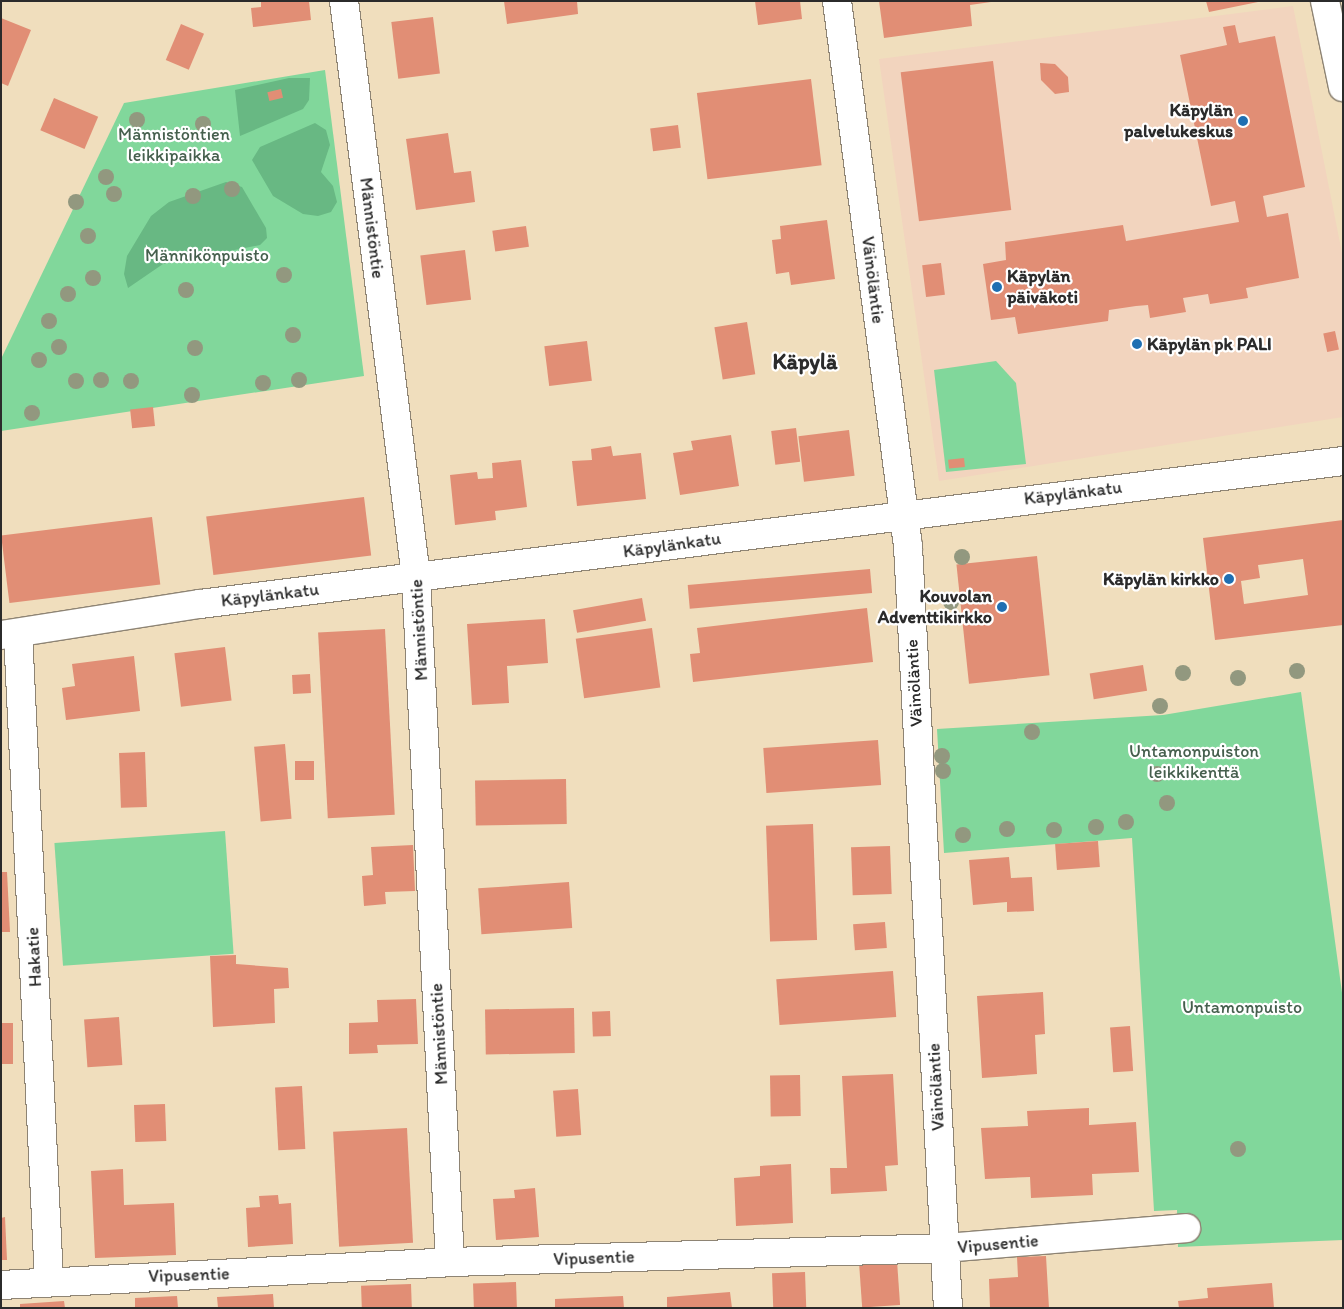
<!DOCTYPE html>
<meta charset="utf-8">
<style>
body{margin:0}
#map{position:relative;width:1344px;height:1309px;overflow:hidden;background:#f0debd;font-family:Itim,sans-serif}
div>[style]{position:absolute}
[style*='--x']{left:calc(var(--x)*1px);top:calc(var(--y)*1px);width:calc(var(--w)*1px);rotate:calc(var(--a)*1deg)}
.built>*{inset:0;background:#f2d4be}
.green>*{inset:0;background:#81d79b;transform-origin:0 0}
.forest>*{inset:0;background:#68b883}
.building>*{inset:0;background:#e18e75;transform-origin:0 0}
.roads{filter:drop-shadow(1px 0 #8e8474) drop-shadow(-1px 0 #8e8474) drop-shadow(0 1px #8e8474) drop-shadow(0 -1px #8e8474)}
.minor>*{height:28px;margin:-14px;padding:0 14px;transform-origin:14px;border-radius:14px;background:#fff}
.trees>*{width:16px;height:16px;margin:-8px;border-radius:50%;background:#92987f}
.dots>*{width:14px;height:14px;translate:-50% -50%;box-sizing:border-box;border:2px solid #fff;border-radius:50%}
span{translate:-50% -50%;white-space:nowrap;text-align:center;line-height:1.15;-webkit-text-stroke:4.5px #fff;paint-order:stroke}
.poi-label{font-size:18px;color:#2b2b2b;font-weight:700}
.right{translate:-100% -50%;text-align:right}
.left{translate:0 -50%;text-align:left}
.park-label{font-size:18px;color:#455f4d}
.street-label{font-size:18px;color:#2b2b2b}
.district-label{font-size:22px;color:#2b2b2b;font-weight:700}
.frame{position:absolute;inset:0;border:2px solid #2b2b2b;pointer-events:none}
</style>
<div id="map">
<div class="built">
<div style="clip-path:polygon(1293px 6px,1343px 258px,1343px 417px,939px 481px,879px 59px)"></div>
</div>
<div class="green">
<div style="clip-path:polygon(325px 70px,364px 376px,1px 431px,1px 359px,124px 103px)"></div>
<div style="clip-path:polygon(996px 361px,1016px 383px,1026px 464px,946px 472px,934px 370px)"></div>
<div style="clip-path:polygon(1301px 692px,1343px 1000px,1343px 1240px,1178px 1247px,1177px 1210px,1154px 1211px,1132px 838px,944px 853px,937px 729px,1163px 715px)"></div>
<div style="left:225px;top:831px;width:123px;height:171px;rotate:86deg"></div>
</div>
<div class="forest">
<div style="clip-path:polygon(289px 78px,310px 78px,309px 100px,303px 109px,240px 136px,235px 90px)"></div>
<div style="clip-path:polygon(315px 123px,326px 130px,330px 145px,321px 172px,333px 186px,337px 202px,331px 212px,318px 216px,303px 214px,273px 196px,252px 160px,260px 147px)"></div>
<div style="clip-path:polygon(226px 182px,242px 187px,266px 228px,267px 238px,260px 245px,163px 264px,128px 288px,124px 274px,127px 256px,151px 216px,169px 202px)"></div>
</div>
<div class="building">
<div style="clip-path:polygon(261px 1px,309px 1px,311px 20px,253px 27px,251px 8px,261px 7px)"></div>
<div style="clip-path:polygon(504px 1px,577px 1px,578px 14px,507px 24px)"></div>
<div style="clip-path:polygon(755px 1px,800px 1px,802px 19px,758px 25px)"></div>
<div style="clip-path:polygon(879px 1px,991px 1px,991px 2px,970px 5px,972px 26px,884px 38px)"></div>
<div style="clip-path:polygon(1206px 1px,1258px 1px,1258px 2px,1209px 12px)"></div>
<div style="left:433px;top:17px;width:57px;height:42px;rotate:83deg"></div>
<div style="clip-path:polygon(1px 18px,31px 30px,8px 86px,1px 83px)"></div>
<div style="left:181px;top:24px;width:25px;height:39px;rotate:23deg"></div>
<div style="clip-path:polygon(1235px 25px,1239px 43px,1275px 36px,1305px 187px,1263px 196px,1267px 217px,1288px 213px,1299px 278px,1246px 288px,1248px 298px,1210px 304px,1208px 294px,1183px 298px,1186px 312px,1150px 318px,1148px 305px,1136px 306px,1109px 310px,1108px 321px,1018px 334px,1015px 317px,991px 320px,983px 264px,1006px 260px,1005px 242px,1123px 225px,1126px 241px,1239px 222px,1235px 201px,1211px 206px,1180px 55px,1227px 45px,1223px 27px)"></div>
<div style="left:993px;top:61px;width:150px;height:93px;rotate:83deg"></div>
<div style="clip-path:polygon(1040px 63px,1055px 64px,1068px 77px,1069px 92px,1055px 94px,1041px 80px)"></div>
<div style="left:811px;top:79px;width:87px;height:115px;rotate:83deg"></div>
<div style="left:281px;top:89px;width:9px;height:14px;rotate:77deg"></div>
<div style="left:54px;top:98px;width:48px;height:35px;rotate:23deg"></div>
<div style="left:678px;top:125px;width:23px;height:28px;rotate:83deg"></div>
<div style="clip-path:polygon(448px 133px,454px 173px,471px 171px,475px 202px,416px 210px,406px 139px)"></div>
<div style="clip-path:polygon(827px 220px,835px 279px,791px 285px,789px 272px,776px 274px,772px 240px,781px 239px,780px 226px)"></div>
<div style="left:526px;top:226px;width:21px;height:34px;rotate:82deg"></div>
<div style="left:465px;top:250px;width:50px;height:45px;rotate:83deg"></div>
<div style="left:941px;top:263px;width:32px;height:19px;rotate:83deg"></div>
<div style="left:747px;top:322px;width:53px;height:33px;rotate:81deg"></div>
<div style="left:1335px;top:331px;width:19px;height:12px;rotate:78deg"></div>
<div style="left:587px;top:341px;width:40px;height:43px;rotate:83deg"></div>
<div style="left:153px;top:407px;width:19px;height:23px;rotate:84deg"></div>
<div style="left:796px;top:428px;width:34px;height:25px;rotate:83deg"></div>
<div style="left:849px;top:430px;width:46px;height:51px;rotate:83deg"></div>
<div style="clip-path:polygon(731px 435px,739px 486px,680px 495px,673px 453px,693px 450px,691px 441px)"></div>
<div style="clip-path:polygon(611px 446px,613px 456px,641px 453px,646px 499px,577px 506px,572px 461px,592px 460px,591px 449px)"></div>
<div style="left:964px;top:458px;width:9px;height:16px;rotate:84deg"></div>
<div style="clip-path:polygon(521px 460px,527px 507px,495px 511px,496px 520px,455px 525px,450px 475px,477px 472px,478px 479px,493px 478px,492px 463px)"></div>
<div style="left:364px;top:497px;width:59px;height:159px;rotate:83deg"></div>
<div style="left:152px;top:517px;width:68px;height:152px;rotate:83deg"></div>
<div style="clip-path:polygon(evenodd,1343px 520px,1343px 625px,1215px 640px,1203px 538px,1343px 520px,1303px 559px,1308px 595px,1244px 604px,1241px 581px,1260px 578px,1258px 565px,1303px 559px)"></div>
<div style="left:1037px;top:556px;width:120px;height:81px;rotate:84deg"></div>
<div style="left:870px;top:569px;width:24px;height:183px;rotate:85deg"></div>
<div style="left:642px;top:598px;width:23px;height:70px;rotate:80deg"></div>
<div style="clip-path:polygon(867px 608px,873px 662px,693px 682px,690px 654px,700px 653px,697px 628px)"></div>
<div style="clip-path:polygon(545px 619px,548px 663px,507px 666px,509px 703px,472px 705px,467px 624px)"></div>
<div style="left:652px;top:628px;width:60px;height:77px;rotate:82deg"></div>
<div style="left:385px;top:629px;width:186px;height:67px;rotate:87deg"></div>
<div style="left:225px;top:647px;width:54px;height:51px;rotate:83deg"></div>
<div style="clip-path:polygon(134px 656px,140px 711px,66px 720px,62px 688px,75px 686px,72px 664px)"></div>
<div style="left:1143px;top:665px;width:26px;height:54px;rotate:81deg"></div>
<div style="left:310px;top:674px;width:19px;height:18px;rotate:87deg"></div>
<div style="left:878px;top:740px;width:45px;height:115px;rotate:86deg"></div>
<div style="left:285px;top:744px;width:75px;height:31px;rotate:85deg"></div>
<div style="left:145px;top:752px;width:55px;height:26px;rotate:88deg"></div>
<div style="left:314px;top:761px;width:19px;height:19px;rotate:90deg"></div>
<div style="left:566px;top:779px;width:45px;height:91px;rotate:89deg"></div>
<div style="left:813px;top:824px;width:116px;height:47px;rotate:88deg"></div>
<div style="left:1098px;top:841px;width:26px;height:43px;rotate:86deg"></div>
<div style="clip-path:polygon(413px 845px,415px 891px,385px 892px,386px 904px,364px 906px,362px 876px,373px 875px,371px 847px)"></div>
<div style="left:890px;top:846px;width:48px;height:39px;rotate:88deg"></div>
<div style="clip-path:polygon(1009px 857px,1011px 878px,1032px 877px,1034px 911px,1007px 912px,1007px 902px,973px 905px,969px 860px)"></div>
<div style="clip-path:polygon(1px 872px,7px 872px,10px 932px,1px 932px)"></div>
<div style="left:569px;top:882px;width:46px;height:91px;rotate:86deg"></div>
<div style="left:885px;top:922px;width:26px;height:32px;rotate:86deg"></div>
<div style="clip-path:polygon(236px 955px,236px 964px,288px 968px,289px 988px,274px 989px,275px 1023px,213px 1027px,210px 956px)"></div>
<div style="left:893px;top:971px;width:46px;height:117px;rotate:86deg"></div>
<div style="clip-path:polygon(1043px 992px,1045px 1034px,1035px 1035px,1037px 1074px,982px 1078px,977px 996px)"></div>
<div style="clip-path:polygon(416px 999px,418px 1044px,377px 1045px,378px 1053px,349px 1054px,349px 1023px,378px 1022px,377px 1000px)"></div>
<div style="left:574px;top:1008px;width:45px;height:89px;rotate:89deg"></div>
<div style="left:610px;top:1011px;width:25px;height:18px;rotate:88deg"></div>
<div style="left:119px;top:1017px;width:48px;height:35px;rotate:86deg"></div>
<div style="left:1px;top:1023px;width:12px;height:41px"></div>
<div style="left:1130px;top:1026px;width:45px;height:20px;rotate:86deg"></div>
<div style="clip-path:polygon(893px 1074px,898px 1165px,885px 1166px,887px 1191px,831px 1194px,830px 1168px,847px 1168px,842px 1076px)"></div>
<div style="left:800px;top:1075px;width:41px;height:30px;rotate:89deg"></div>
<div style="left:302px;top:1086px;width:63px;height:27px;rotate:87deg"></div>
<div style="left:578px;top:1089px;width:46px;height:25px;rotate:86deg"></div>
<div style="left:165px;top:1104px;width:37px;height:31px;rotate:88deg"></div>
<div style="clip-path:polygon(1089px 1108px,1089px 1125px,1136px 1122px,1139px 1172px,1092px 1174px,1093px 1195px,1031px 1198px,1030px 1177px,985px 1179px,981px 1128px,1028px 1126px,1027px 1111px)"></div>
<div style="left:407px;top:1128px;width:115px;height:74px;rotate:87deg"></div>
<div style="clip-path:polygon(791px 1164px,793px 1223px,736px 1226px,734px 1178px,760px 1176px,760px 1166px)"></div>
<div style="clip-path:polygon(123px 1169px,124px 1205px,174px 1203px,176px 1255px,95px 1258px,91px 1171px)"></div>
<div style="clip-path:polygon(535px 1188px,539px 1237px,496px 1240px,493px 1199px,515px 1198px,514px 1190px)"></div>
<div style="clip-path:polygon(278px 1195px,279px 1204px,291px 1203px,293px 1244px,248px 1247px,246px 1208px,260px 1207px,259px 1196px)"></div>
<div style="clip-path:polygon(5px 1217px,7px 1260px,1px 1260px,1px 1218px)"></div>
<div style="clip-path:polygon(1046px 1256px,1049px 1308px,990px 1308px,989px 1279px,1018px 1277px,1017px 1257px)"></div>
<div style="left:897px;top:1261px;width:44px;height:38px;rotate:86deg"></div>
<div style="left:805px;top:1272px;width:36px;height:33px;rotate:88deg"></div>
<div style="left:516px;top:1282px;width:26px;height:43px;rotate:88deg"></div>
<div style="clip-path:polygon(1272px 1283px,1274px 1308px,1179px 1308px,1178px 1301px,1208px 1298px,1207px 1288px)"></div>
<div style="left:411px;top:1284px;width:24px;height:50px;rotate:88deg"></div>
<div style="clip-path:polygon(730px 1292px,732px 1308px,667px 1308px,667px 1297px)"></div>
<div style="clip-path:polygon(273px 1294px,274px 1308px,218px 1308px,217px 1297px)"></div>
<div style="clip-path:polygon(177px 1296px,178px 1308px,135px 1308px,135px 1298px)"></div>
<div style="clip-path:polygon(623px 1296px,624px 1308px,555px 1308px,555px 1299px)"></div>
<div style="clip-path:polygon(64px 1301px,65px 1308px,20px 1308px,20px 1304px)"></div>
</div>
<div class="roads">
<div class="minor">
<div style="--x:344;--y:1;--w:580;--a:82.87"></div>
<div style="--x:416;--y:577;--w:686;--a:87.16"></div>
<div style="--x:837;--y:1;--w:550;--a:82.58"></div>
<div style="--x:908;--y:546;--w:763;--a:87"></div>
<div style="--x:1325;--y:1;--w:88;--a:78.2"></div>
<div style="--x:18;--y:633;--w:649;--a:87.26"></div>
<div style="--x:1;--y:635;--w:201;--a:-8.9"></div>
<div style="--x:200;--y:604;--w:1152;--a:-7.13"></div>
<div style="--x:1;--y:1285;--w:450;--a:-2.9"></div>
<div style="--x:450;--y:1262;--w:495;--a:-1.6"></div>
<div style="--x:945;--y:1248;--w:242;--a:-4.7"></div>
</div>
</div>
<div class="trees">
<div style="left:137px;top:120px"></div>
<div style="left:203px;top:124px"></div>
<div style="left:106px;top:177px"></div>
<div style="left:232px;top:189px"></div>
<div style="left:114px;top:194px"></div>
<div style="left:193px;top:196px"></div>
<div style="left:76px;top:202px"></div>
<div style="left:88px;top:236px"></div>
<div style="left:284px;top:275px"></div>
<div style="left:93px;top:278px"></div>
<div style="left:186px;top:290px"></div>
<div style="left:68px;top:294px"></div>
<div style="left:49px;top:321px"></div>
<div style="left:293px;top:335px"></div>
<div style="left:59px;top:347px"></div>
<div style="left:195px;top:348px"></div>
<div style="left:39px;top:360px"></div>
<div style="left:101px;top:380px"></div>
<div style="left:299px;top:380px"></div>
<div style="left:76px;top:381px"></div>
<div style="left:131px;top:381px"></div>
<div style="left:263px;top:383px"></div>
<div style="left:192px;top:395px"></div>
<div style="left:32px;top:413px"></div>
<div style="left:962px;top:557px"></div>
<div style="left:951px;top:602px"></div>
<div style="left:1297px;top:671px"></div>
<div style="left:1183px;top:673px"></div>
<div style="left:1238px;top:678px"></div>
<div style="left:1160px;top:706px"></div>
<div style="left:1032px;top:732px"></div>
<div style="left:942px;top:756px"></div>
<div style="left:943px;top:771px"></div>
<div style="left:1157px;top:774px"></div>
<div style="left:1167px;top:803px"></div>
<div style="left:1126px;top:822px"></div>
<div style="left:1096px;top:827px"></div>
<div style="left:1007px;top:829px"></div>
<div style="left:1054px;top:830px"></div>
<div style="left:963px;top:835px"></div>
<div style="left:1238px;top:1149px"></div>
</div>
<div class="dots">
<div style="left:1243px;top:121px;background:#1f6fb2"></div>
<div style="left:997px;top:287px;background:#1f6fb2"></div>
<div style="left:1137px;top:344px;background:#1f6fb2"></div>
<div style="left:1229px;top:579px;background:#1f6fb2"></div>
<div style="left:1002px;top:607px;background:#1f6fb2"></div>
</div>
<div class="poi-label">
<span class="right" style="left:1233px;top:121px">Käpylän<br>palvelukeskus</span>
<span class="left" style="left:1007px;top:287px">Käpylän<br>päiväkoti</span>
<span class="left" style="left:1147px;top:344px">Käpylän pk PALI</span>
<span class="right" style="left:1219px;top:579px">Käpylän kirkko</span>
<span class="right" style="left:992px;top:607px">Kouvolan<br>Adventtikirkko</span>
</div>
<div class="park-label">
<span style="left:174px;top:145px">Männistöntien<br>leikkipaikka</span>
<span style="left:207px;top:255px">Männikönpuisto</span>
<span style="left:1194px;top:762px">Untamonpuiston<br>leikkikenttä</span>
<span style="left:1242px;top:1007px">Untamonpuisto</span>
</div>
<div class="street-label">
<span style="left:372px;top:228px;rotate:83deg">Männistöntie</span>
<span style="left:873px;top:280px;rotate:83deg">Väinöläntie</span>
<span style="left:1073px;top:493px;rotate:-7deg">Käpylänkatu</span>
<span style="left:672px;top:545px;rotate:-8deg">Käpylänkatu</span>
<span style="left:270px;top:595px;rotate:-7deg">Käpylänkatu</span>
<span style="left:419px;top:630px;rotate:-93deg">Männistöntie</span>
<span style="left:914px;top:683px;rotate:-93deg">Väinöläntie</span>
<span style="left:34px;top:957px;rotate:-93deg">Hakatie</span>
<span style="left:439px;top:1034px;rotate:-93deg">Männistöntie</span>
<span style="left:936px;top:1087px;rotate:-93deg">Väinöläntie</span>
<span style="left:998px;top:1244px;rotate:-5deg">Vipusentie</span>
<span style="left:594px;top:1258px;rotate:-2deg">Vipusentie</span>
<span style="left:189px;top:1275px;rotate:-2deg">Vipusentie</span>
</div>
<div class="district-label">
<span style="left:805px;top:362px">Käpylä</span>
</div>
<div class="frame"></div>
</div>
